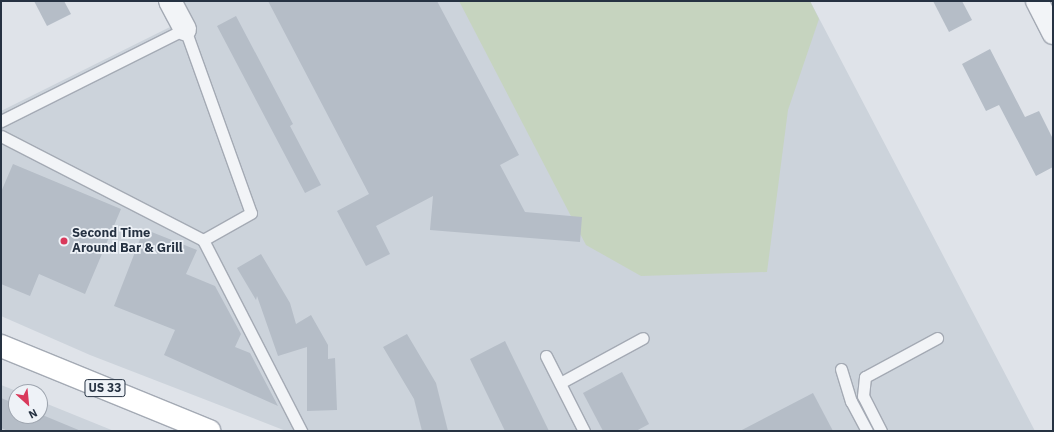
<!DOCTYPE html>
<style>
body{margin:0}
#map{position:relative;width:1054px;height:432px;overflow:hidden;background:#dfe3e9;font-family:"IBM Plex Sans",sans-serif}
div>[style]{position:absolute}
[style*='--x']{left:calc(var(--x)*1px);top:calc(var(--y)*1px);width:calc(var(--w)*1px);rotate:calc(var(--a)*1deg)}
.built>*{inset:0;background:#ccd3db}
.green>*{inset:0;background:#c6d4bf}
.building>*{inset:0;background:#b5bdc7}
.roads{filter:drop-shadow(1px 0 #a4aab4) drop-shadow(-1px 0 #a4aab4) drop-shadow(0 1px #a4aab4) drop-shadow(0 -1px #a4aab4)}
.lane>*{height:11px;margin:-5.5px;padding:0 5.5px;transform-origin:5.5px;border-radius:5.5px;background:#f2f4f7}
.street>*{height:22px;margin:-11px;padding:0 11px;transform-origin:11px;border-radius:11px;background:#f2f4f7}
.highway>*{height:22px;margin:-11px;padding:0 11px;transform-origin:11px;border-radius:11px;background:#fff}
.dots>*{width:11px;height:11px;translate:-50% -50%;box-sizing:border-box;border:2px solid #eef2f7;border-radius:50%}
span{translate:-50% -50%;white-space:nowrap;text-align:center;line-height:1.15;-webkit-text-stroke:3.5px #eef2f7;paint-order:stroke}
.shield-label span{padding:1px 3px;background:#eef2f7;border:1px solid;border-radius:3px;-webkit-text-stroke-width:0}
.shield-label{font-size:12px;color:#263242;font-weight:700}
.poi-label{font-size:13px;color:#263242;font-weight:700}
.left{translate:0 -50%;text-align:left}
.frame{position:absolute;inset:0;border:2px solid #263242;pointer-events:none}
.north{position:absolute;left:8px;top:384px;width:40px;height:40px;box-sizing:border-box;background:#eef2f7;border:1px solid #9ea5af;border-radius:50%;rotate:153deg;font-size:11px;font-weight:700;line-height:16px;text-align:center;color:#263242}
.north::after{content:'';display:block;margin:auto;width:14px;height:18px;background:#d9395b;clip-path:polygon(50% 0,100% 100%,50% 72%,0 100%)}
</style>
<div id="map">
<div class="built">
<div style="clip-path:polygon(165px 1px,810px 1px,1035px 431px,286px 431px,90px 355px,1px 316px,1px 111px,170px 27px)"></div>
<div style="clip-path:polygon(1px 385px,19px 392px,16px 392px,16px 416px,40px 416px,40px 401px,114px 431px,1px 431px)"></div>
</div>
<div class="green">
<div style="clip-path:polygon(459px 1px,810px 1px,819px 19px,788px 110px,767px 272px,641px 276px,586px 245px)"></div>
</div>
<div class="building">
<div style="clip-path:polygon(34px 1px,64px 1px,71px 14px,47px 26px)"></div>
<div style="clip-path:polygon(268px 1px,437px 1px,519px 155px,500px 165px,525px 212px,582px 217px,580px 242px,430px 230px,433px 196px,376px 226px,390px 254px,366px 266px,337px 211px,369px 194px)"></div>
<div style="clip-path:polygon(933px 1px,962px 1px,972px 20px,949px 32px)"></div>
<div style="clip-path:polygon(236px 16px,293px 124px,290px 126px,321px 185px,305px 193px,217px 26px)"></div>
<div style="clip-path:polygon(990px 49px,1025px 117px,1039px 111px,1053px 139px,1053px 167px,1036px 176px,999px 105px,986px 111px,962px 64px)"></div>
<div style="clip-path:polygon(13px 164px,121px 209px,85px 294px,39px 274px,30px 296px,1px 284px,1px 192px)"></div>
<div style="clip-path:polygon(144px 229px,197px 250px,186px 274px,215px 286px,241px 334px,235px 347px,250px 353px,278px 406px,164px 355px,175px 330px,114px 306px)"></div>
<div style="clip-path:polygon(261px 254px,290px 303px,296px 324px,311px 315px,328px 345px,328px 359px,335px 358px,337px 410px,307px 411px,307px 347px,278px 356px,257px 296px,256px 300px,237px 268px)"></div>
<div style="clip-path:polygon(407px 334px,436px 383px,448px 431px,422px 431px,414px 399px,383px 347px)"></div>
<div style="clip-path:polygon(505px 341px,549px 431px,505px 431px,470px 359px)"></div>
<div style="clip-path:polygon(622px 372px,649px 424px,636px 431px,603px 431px,583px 393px)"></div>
<div style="clip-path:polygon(813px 393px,833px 431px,740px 431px)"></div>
<div style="clip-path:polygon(1px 398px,16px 404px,16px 416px,40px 414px,81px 431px,8px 431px,1px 428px)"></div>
</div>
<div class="roads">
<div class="lane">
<div style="--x:1;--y:121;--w:206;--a:-26.6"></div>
<div style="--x:185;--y:29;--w:195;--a:70.3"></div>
<div style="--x:251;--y:213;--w:55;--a:150.6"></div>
<div style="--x:1;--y:136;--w:227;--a:27.2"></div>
<div style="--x:203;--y:240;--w:215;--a:62.8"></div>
<div style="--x:546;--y:356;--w:84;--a:63.1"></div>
<div style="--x:841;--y:369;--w:34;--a:73"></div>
<div style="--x:851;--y:401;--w:34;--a:62"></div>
<div style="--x:560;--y:383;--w:94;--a:-28.5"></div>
<div style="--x:881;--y:431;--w:39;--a:-117"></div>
<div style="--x:863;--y:396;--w:19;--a:-84"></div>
<div style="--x:865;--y:377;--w:82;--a:-28.4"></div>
</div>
<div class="street">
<div style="--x:170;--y:1;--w:32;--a:62"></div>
<div style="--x:1037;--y:1;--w:36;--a:63"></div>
</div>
<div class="highway">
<div style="--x:1;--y:346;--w:225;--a:22.2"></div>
</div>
</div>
<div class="dots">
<div style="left:64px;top:241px;background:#d9395b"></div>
</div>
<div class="shield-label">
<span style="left:105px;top:388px">US 33</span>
</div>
<div class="poi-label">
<span class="left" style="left:72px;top:241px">Second Time<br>Around Bar &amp; Grill</span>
</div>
<div class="frame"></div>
<div class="north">N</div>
</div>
